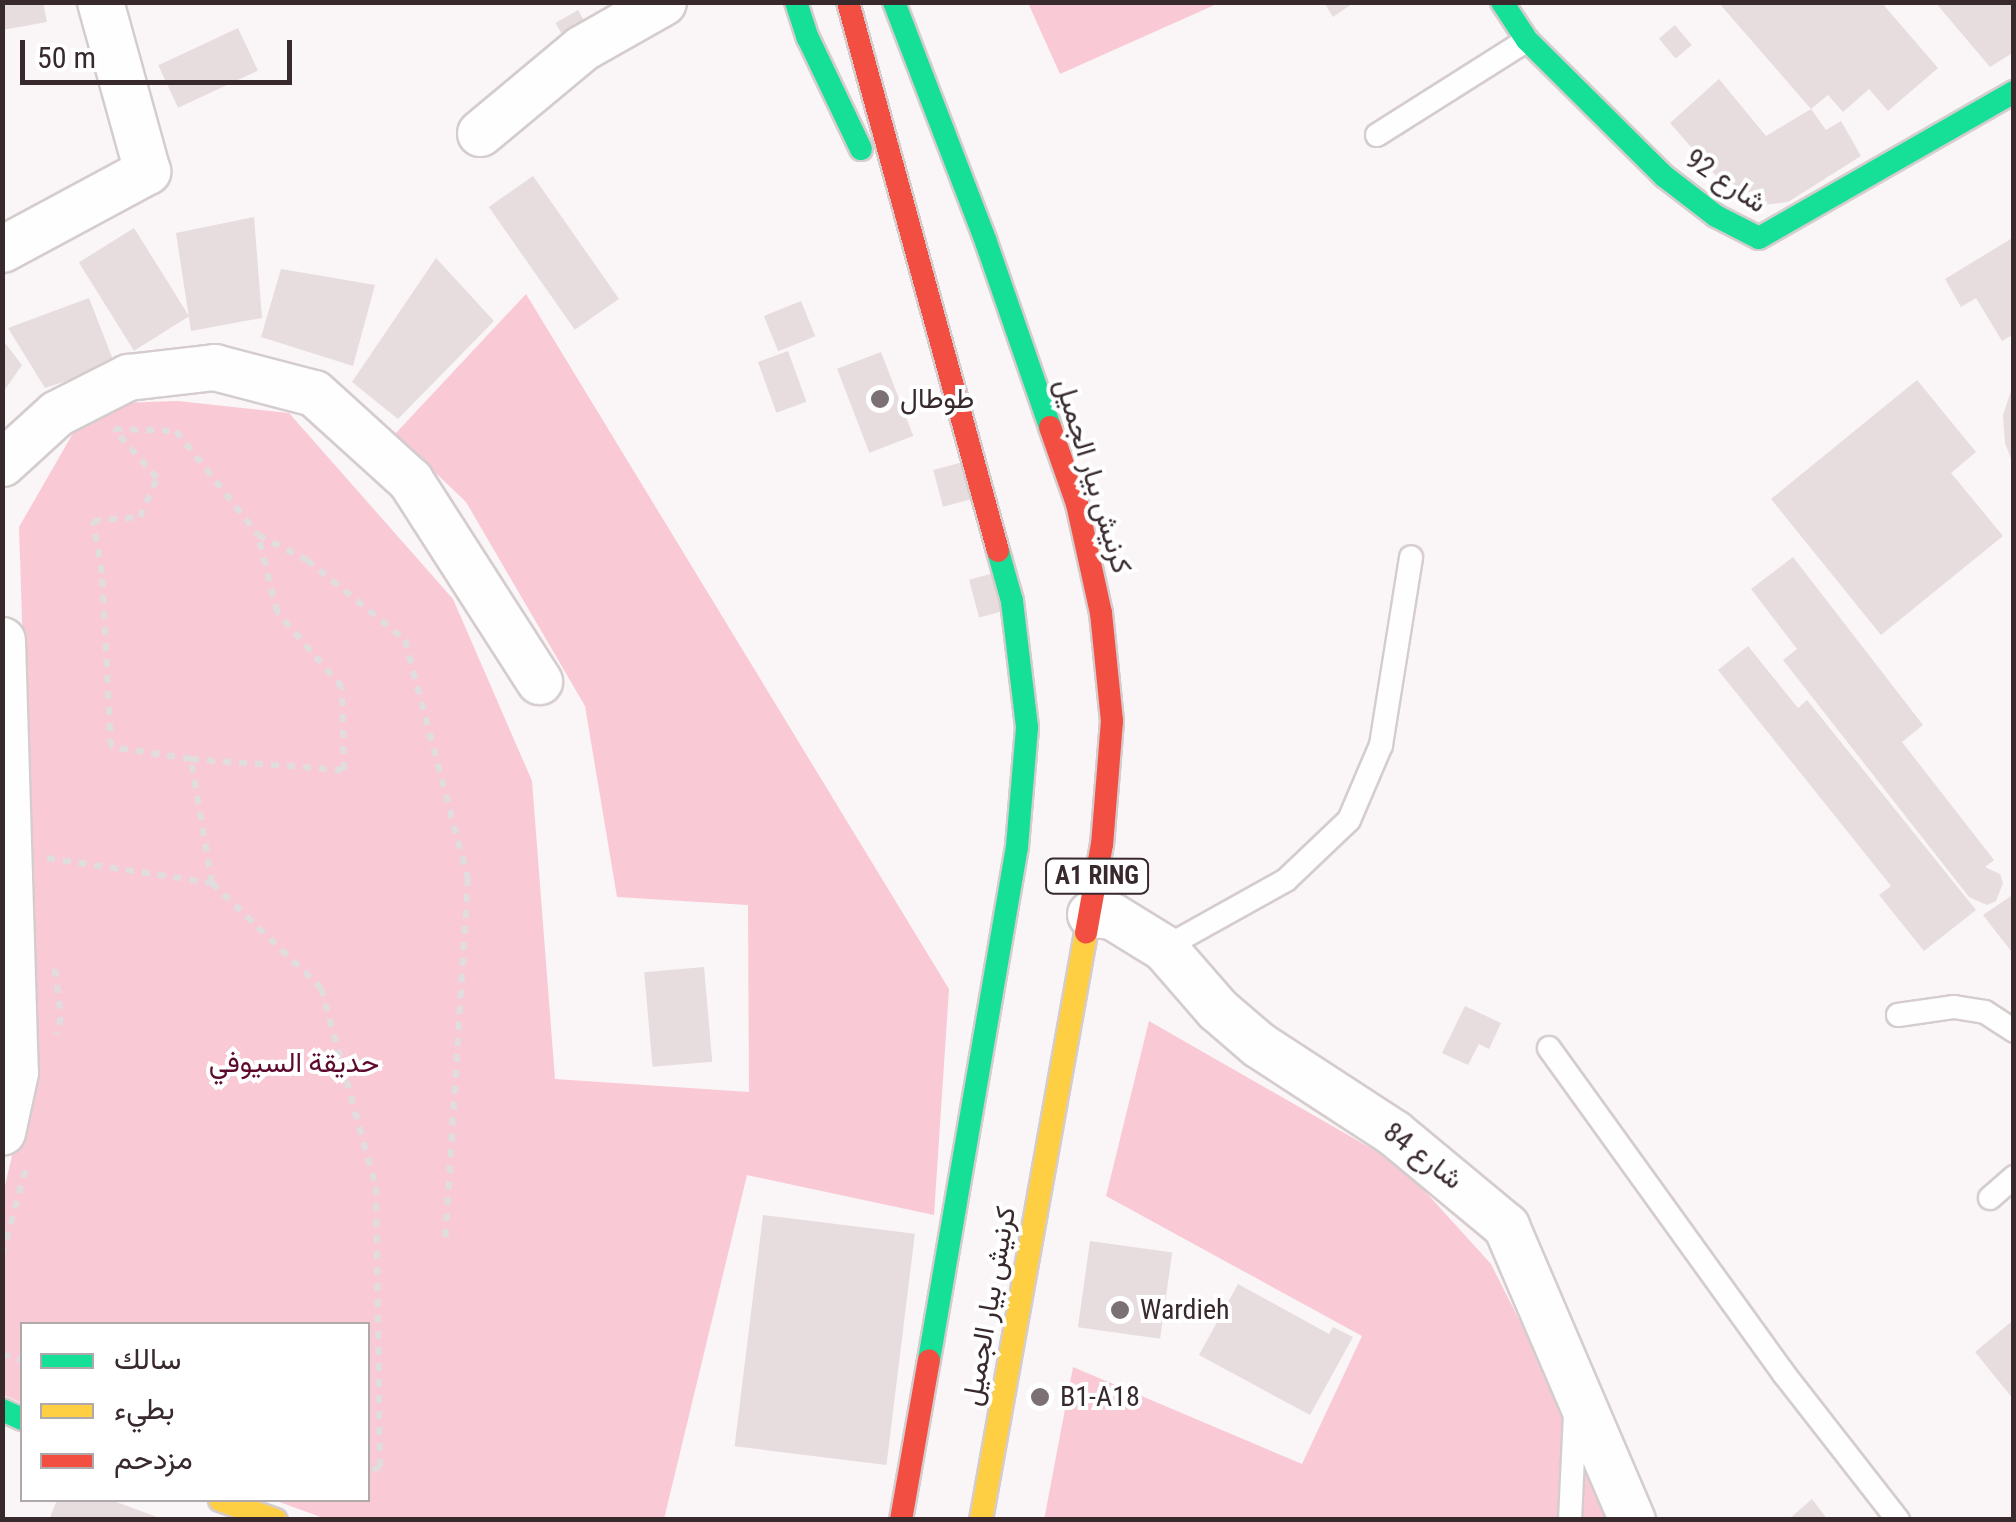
<!DOCTYPE html>
<meta charset="utf-8">
<style>
body{margin:0}
#map{position:relative;width:2016px;height:1522px;overflow:hidden;background:#faf5f6;font-family:"Roboto Condensed",Vazirmatn,sans-serif}
div>[style]{position:absolute}
[style*='--x']{left:calc(var(--x)*1px);top:calc(var(--y)*1px);width:calc(var(--w)*1px);rotate:calc(var(--a)*1deg)}
.green>*{inset:0;background:#f9cad6}
.building>*{inset:0;background:#e7dddf;transform-origin:0 0}
.path>*{height:6px;margin-top:-3px;transform-origin:0;background:repeating-linear-gradient(90deg,#e0ddde 0 8px,transparent 0 16px)}
.roads{filter:drop-shadow(2px 0 #d5ccce) drop-shadow(-2px 0 #d5ccce) drop-shadow(0 2px #d5ccce) drop-shadow(0 -2px #d5ccce)}
.lane>*{height:22px;margin:-11px;padding:0 11px;transform-origin:11px;border-radius:11px;background:#fefefe}
.street>*{height:45px;margin:-22.5px;padding:0 22.5px;transform-origin:22.5px;border-radius:22.5px;background:#fefefe}
.fast>*{height:22px;margin:-11px;padding:0 11px;transform-origin:11px;border-radius:11px;background:#16e098}
.slow>*{height:22px;margin:-11px;padding:0 11px;transform-origin:11px;border-radius:11px;background:#ffcf43}
.jam>*{height:22px;margin:-11px;padding:0 11px;transform-origin:11px;border-radius:11px;background:#f24e42}
.dots>*{width:28px;height:28px;translate:-50% -50%;box-sizing:border-box;border:5px solid #fff;border-radius:50%}
span{translate:-50% -50%;white-space:nowrap;text-align:center;line-height:1.15;-webkit-text-stroke:8px #fff;paint-order:stroke}
.shield-label span{padding:2px 8px;background:#fff;border:2px solid;border-radius:8px;-webkit-text-stroke-width:0}
.shield-label{font-size:25px;color:#37292c;font-weight:700}
.street-label{font-size:28px;color:#37292c}
.poi-label{font-size:28px;color:#37292c}
.left{translate:0 -50%;text-align:left}
.park-label{font-size:28px;color:#5d0b2d}
.frame{position:absolute;inset:0;border:5px solid #37292c;pointer-events:none}
.legend{position:absolute;left:20px;top:1322px;width:350px;height:180px;box-sizing:border-box;background:#fff;border:2px solid #afa9ab;margin:0;padding:12px 18px;list-style:none;font-size:30px;color:#37292c}
.legend li{display:flex;align-items:center;gap:20px;height:50px}
.legend b{width:50px;border:2px solid #afa9ab}
.scale{position:absolute;left:20px;top:40px;width:272px;height:45px;box-sizing:border-box;border:5px solid #37292c;border-top:0;padding-left:12px;font-size:30px;line-height:35px;white-space:nowrap;color:#37292c;-webkit-text-stroke:8px #fff;paint-order:stroke}
</style>
<div id="map">
<div class="green">
<div style="clip-path:polygon(1028px 3px,1219px 3px,1060px 74px)"></div>
<div style="clip-path:polygon(526px 294px,949px 989px,934px 1215px,747px 1175px,664px 1519px,326px 1519px,274px 1500px,368px 1500px,368px 1324px,22px 1324px,22px 1403px,3px 1395px,3px 1194px,36px 1054px,19px 527px,76px 428px,116px 403px,178px 401px,289px 413px,453px 599px,532px 781px,555px 1079px,749px 1092px,748px 905px,617px 897px,585px 706px,466px 502px,395px 434px)"></div>
<div style="clip-path:polygon(1149px 1021px,1402px 1166px,1491px 1264px,1584px 1448px,1615px 1520px,1044px 1520px,1073px 1367px,1302px 1464px,1362px 1336px,1106px 1196px)"></div>
</div>
<div class="building">
<div style="clip-path:polygon(2px 2px,43px 2px,47px 22px,2px 30px)"></div>
<div style="clip-path:polygon(1324px 2px,1355px 2px,1333px 17px)"></div>
<div style="clip-path:polygon(1718px 2px,1881px 2px,1938px 68px,1888px 111px,1869px 89px,1843px 112px,1828px 95px,1811px 109px)"></div>
<div style="clip-path:polygon(1935px 2px,2014px 2px,2014px 52px,1990px 67px)"></div>
<div style="left:578px;top:10px;width:14px;height:26px;rotate:60deg"></div>
<div style="left:1675px;top:25px;width:26px;height:21px;rotate:50deg"></div>
<div style="left:238px;top:28px;width:47px;height:88px;rotate:65deg"></div>
<div style="clip-path:polygon(1719px 79px,1766px 136px,1811px 109px,1826px 130px,1841px 121px,1861px 156px,1788px 202px,1762px 205px,1734px 196px,1670px 123px)"></div>
<div style="left:533px;top:176px;width:150px;height:54px;rotate:55deg"></div>
<div style="clip-path:polygon(254px 217px,262px 318px,191px 331px,176px 233px)"></div>
<div style="left:134px;top:228px;width:104px;height:65px;rotate:58deg"></div>
<div style="clip-path:polygon(2014px 237px,2014px 334px,2002px 341px,1976px 298px,1961px 307px,1945px 279px)"></div>
<div style="clip-path:polygon(436px 258px,494px 321px,398px 419px,352px 382px)"></div>
<div style="clip-path:polygon(281px 269px,375px 285px,353px 366px,261px 337px)"></div>
<div style="clip-path:polygon(89px 298px,115px 365px,45px 388px,8px 328px)"></div>
<div style="left:801px;top:301px;width:38px;height:40px;rotate:68deg"></div>
<div style="clip-path:polygon(2px 339px,22px 365px,2px 394px)"></div>
<div style="left:788px;top:351px;width:54px;height:32px;rotate:70deg"></div>
<div style="left:881px;top:352px;width:90px;height:47px;rotate:69deg"></div>
<div style="clip-path:polygon(1917px 380px,1976px 452px,1951px 473px,2003px 536px,1881px 635px,1771px 499px)"></div>
<div style="clip-path:polygon(2014px 382px,2014px 464px,2013px 464px,2005px 443px,2003px 415px)"></div>
<div style="left:967px;top:461px;width:38px;height:35px;rotate:75deg"></div>
<div style="clip-path:polygon(1793px 557px,1923px 725px,1902px 742px,1994px 860px,1985px 867px,2000px 874px,2003px 883px,1996px 901px,1987px 905px,1969px 897px,1783px 660px,1797px 649px,1751px 589px)"></div>
<div style="left:998px;top:572px;width:39px;height:30px;rotate:75deg"></div>
<div style="clip-path:polygon(1748px 646px,1798px 708px,1807px 700px,1976px 910px,1924px 951px,1879px 895px,1891px 886px,1718px 670px)"></div>
<div style="clip-path:polygon(2014px 894px,2014px 955px,1983px 915px)"></div>
<div style="left:704px;top:967px;width:95px;height:60px;rotate:85deg"></div>
<div style="clip-path:polygon(1465px 1006px,1501px 1023px,1489px 1049px,1479px 1044px,1468px 1065px,1442px 1053px)"></div>
<div style="left:763px;top:1215px;width:153px;height:233px;rotate:7deg"></div>
<div style="left:1090px;top:1241px;width:83px;height:87px;rotate:8deg"></div>
<div style="clip-path:polygon(1238px 1284px,1329px 1334px,1333px 1327px,1353px 1337px,1310px 1415px,1199px 1355px)"></div>
<div style="clip-path:polygon(2011px 1322px,2014px 1325px,2014px 1400px,1975px 1352px)"></div>
<div style="clip-path:polygon(1812px 1499px,1828px 1520px,1788px 1520px)"></div>
<div style="clip-path:polygon(57px 1500px,111px 1500px,165px 1520px,49px 1520px)"></div>
</div>
<div class="path">
<div style="--x:191;--y:759;--w:153;--a:4.1"></div>
<div style="--x:344;--y:770;--w:83;--a:-91.4"></div>
<div style="--x:342;--y:687;--w:99;--a:-130.9"></div>
<div style="--x:277;--y:612;--w:79;--a:-103.9"></div>
<div style="--x:258;--y:535;--w:55;--a:27"></div>
<div style="--x:307;--y:560;--w:127;--a:39.2"></div>
<div style="--x:405;--y:640;--w:246;--a:75.2"></div>
<div style="--x:468;--y:878;--w:363;--a:93.6"></div>
<div style="--x:47;--y:858;--w:167;--a:8.6"></div>
<div style="--x:212;--y:883;--w:151;--a:43.9"></div>
<div style="--x:321;--y:988;--w:206;--a:74.6"></div>
<div style="--x:376;--y:1187;--w:280;--a:89.2"></div>
<div style="--x:380;--y:1467;--w:13;--a:157"></div>
<div style="--x:212;--y:883;--w:126;--a:-99.6"></div>
<div style="--x:191;--y:759;--w:81;--a:-171.5"></div>
<div style="--x:111;--y:747;--w:174;--a:-93"></div>
<div style="--x:102;--y:573;--w:53;--a:-99.8"></div>
<div style="--x:93;--y:521;--w:47;--a:-4.9"></div>
<div style="--x:140;--y:517;--w:43;--a:-66.4"></div>
<div style="--x:157;--y:478;--w:65;--a:-131.3"></div>
<div style="--x:114;--y:429;--w:62;--a:1.8"></div>
<div style="--x:176;--y:431;--w:132;--a:51.7"></div>
<div style="--x:55;--y:969;--w:48;--a:82.9"></div>
<div style="--x:61;--y:1017;--w:18;--a:103"></div>
<div style="--x:2;--y:1255;--w:94;--a:-74.6"></div>
<div style="--x:2;--y:1354;--w:21;--a:17"></div>
</div>
<div class="roads">
<div class="lane">
<div style="--x:1377;--y:135;--w:178;--a:-32.3"></div>
<div style="--x:1164;--y:948;--w:140;--a:-29.1"></div>
<div style="--x:1286;--y:880;--w:87;--a:-43.6"></div>
<div style="--x:1349;--y:820;--w:82;--a:-66.9"></div>
<div style="--x:1381;--y:745;--w:190;--a:-80.9"></div>
<div style="--x:1898;--y:1015;--w:57;--a:-8.1"></div>
<div style="--x:1954;--y:1007;--w:31;--a:9"></div>
<div style="--x:1985;--y:1012;--w:35;--a:33"></div>
<div style="--x:1549;--y:1048;--w:402;--a:54.2"></div>
<div style="--x:1784;--y:1374;--w:185;--a:52"></div>
<div style="--x:1990;--y:1198;--w:32;--a:-41"></div>
<div style="--x:1570;--y:1520;--w:107;--a:-87.3"></div>
</div>
<div class="street">
<div style="--x:480;--y:133;--w:133;--a:-39.8"></div>
<div style="--x:582;--y:48;--w:93;--a:-29.6"></div>
<div style="--x:2;--y:249;--w:165;--a:-28.3"></div>
<div style="--x:147;--y:171;--w:175;--a:-105.5"></div>
<div style="--x:2;--y:463;--w:74;--a:-42.3"></div>
<div style="--x:57;--y:413;--w:80;--a:-26.9"></div>
<div style="--x:128;--y:377;--w:87;--a:-6.6"></div>
<div style="--x:214;--y:367;--w:103;--a:14.6"></div>
<div style="--x:314;--y:393;--w:130;--a:42.2"></div>
<div style="--x:410;--y:480;--w:239;--a:57.3"></div>
<div style="--x:2;--y:640;--w:432;--a:88.3"></div>
<div style="--x:15;--y:1072;--w:61;--a:102.2"></div>
<div style="--x:1090;--y:914;--w:22;--a:5"></div>
<div style="--x:1112;--y:916;--w:61;--a:31.6"></div>
<div style="--x:1164;--y:948;--w:81;--a:49"></div>
<div style="--x:1217;--y:1009;--w:55;--a:40.6"></div>
<div style="--x:1259;--y:1045;--w:161;--a:33.1"></div>
<div style="--x:1394;--y:1133;--w:146;--a:39.7"></div>
<div style="--x:1506;--y:1226;--w:320;--a:66.8"></div>
</div>
<div class="fast">
<div style="--x:796;--y:2;--w:38;--a:72"></div>
<div style="--x:808;--y:38;--w:123;--a:64.5"></div>
<div style="--x:894;--y:2;--w:257;--a:69"></div>
<div style="--x:986;--y:242;--w:196;--a:70.9"></div>
<div style="--x:1502;--y:2;--w:45;--a:56.7"></div>
<div style="--x:1527;--y:40;--w:193;--a:44.8"></div>
<div style="--x:1664;--y:176;--w:66;--a:37.6"></div>
<div style="--x:1716;--y:216;--w:48;--a:27.1"></div>
<div style="--x:1759;--y:238;--w:294;--a:-29.8"></div>
<div style="--x:929;--y:1360;--w:520;--a:-80.27"></div>
<div style="--x:1017;--y:847;--w:120;--a:-85.2"></div>
<div style="--x:1027;--y:727;--w:127;--a:-96.8"></div>
<div style="--x:1012;--y:601;--w:52;--a:-105.6"></div>
<div style="--x:2;--y:1410;--w:22;--a:24"></div>
</div>
<div class="slow">
<div style="--x:220;--y:1500;--w:59;--a:19.7"></div>
<div style="--x:981;--y:1520;--w:596;--a:-79.86"></div>
</div>
<div class="jam">
<div style="--x:848;--y:2;--w:569;--a:74.72"></div>
<div style="--x:1050;--y:427;--w:82;--a:70.7"></div>
<div style="--x:1077;--y:504;--w:112;--a:77.6"></div>
<div style="--x:1101;--y:613;--w:109;--a:84.2"></div>
<div style="--x:1112;--y:721;--w:123;--a:94.6"></div>
<div style="--x:1102;--y:844;--w:90;--a:100.2"></div>
<div style="--x:901;--y:1520;--w:162;--a:-80.1"></div>
</div>
</div>
<div class="dots">
<div style="left:880px;top:399px;background:#7b7073"></div>
<div style="left:1120px;top:1310px;background:#7b7073"></div>
<div style="left:1040px;top:1397px;background:#7b7073"></div>
</div>
<div class="shield-label">
<span style="left:1097px;top:876px">A1 RING</span>
</div>
<div class="street-label">
<span style="left:1726px;top:181px;rotate:34deg">شارع 92</span>
<span style="left:1093px;top:476px;rotate:73deg">كرنيش بيار الجميل</span>
<span style="left:1423px;top:1156px;rotate:37deg">شارع 84</span>
<span style="left:989px;top:1306px;rotate:-80deg">كرنيش بيار الجميل</span>
</div>
<div class="poi-label">
<span class="left" style="left:900px;top:399px">طوطال</span>
<span class="left" style="left:1140px;top:1310px">Wardieh</span>
<span class="left" style="left:1060px;top:1397px">B1-A18</span>
</div>
<div class="park-label">
<span style="left:294px;top:1063px">حديقة السيوفي</span>
</div>
<div class="frame"></div>
<ul class="legend">
<li><b style="height:12px;background:#16e098"></b>سالك</li>
<li><b style="height:12px;background:#ffcf43"></b>بطيء</li>
<li><b style="height:12px;background:#f24e42"></b>مزدحم</li>
</ul>
<div class="scale">50 m</div>
</div>
